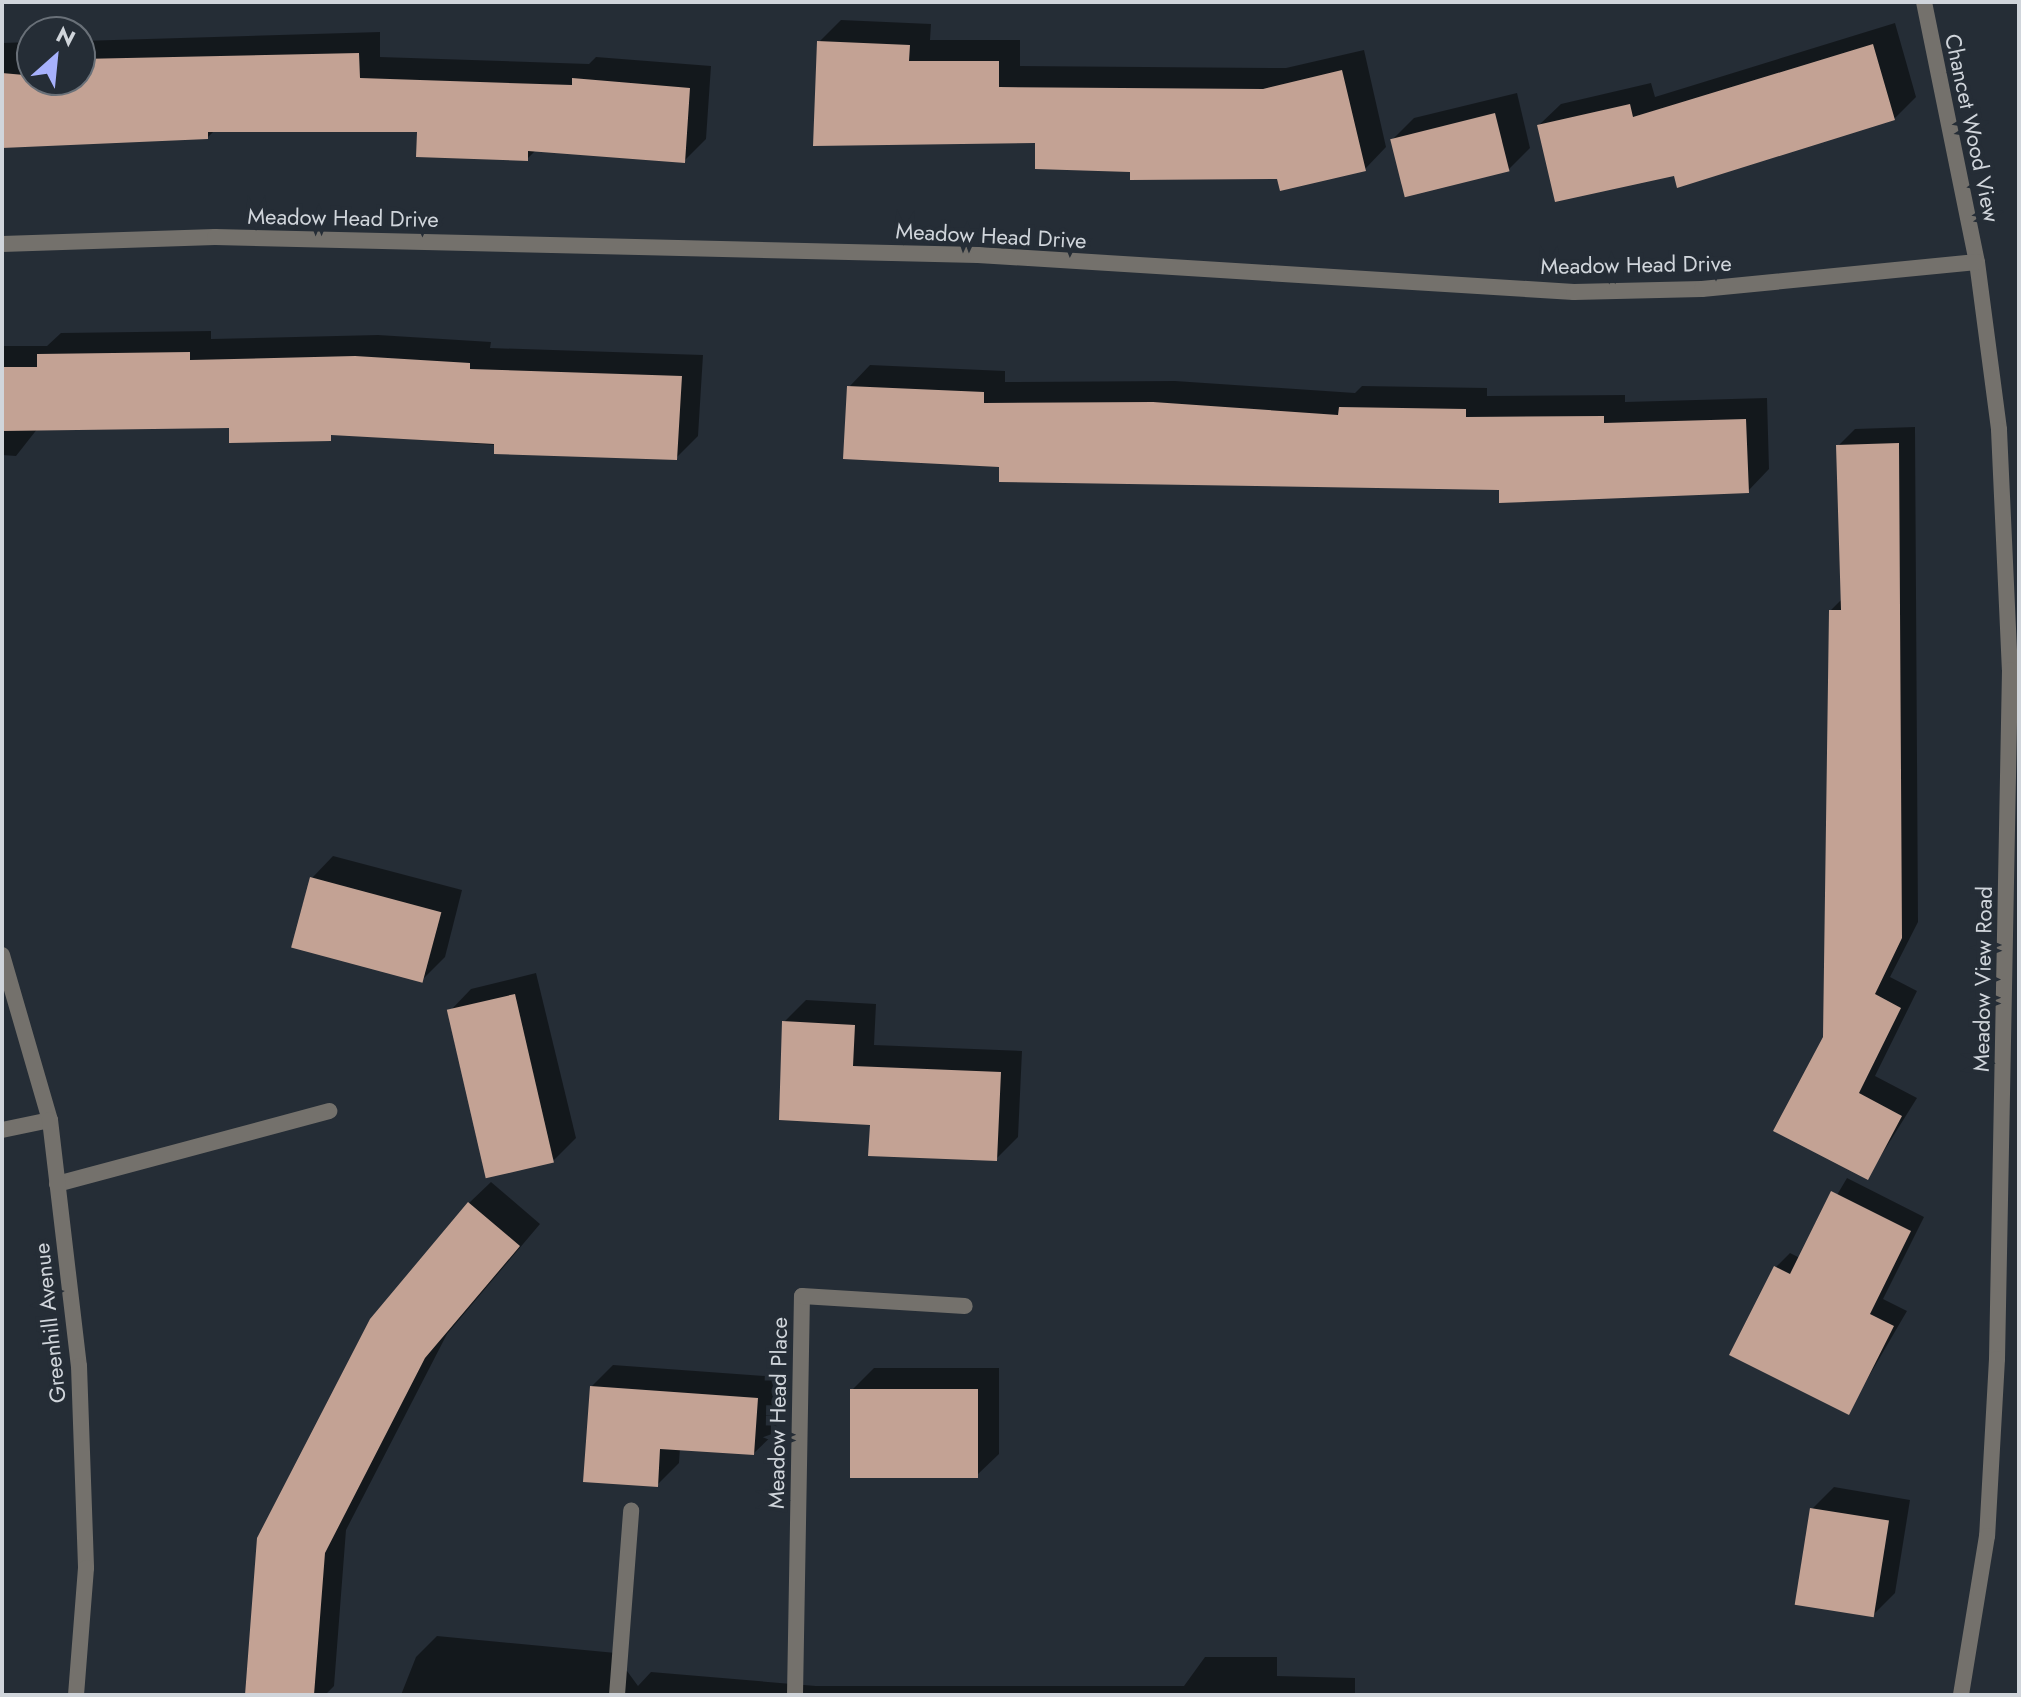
<!DOCTYPE html>
<style>
body{margin:0}
#map{position:relative;width:2021px;height:1697px;overflow:hidden;background:#252d36;font-family:Jost,sans-serif}
div>[style]{position:absolute}
[style*='--x']{left:calc(var(--x)*1px);top:calc(var(--y)*1px);width:calc(var(--w)*1px);rotate:calc(var(--a)*1deg)}
.shadow>*{inset:0;background:#0007}
.building>*{inset:0;background:#c3a294;transform-origin:0 0}
.service>*{height:16px;margin:-8px;padding:0 8px;transform-origin:8px;border-radius:8px;background:#74716c}
.minor>*{height:16px;margin:-8px;padding:0 8px;transform-origin:8px;border-radius:8px;background:#74716c}
.tertiary>*{height:16px;margin:-8px;padding:0 8px;transform-origin:8px;border-radius:8px;background:#74716c}
span{translate:-50% -50%;white-space:nowrap;text-align:center;line-height:1.15;-webkit-text-stroke:8px #252d36;paint-order:stroke}
.street-label{font-size:22px;color:#d0d5db}
.frame{position:absolute;inset:0;border:4px solid #d0d5db;pointer-events:none}
.north{position:absolute;left:16px;top:16px;width:80px;height:80px;box-sizing:border-box;background:#252d36;border:2px solid #697078;border-radius:50%;rotate:27deg;font-size:22px;font-weight:700;line-height:32px;text-align:center;color:#d0d5db}
.north::after{content:'';display:block;margin:auto;width:28px;height:36px;background:#a7b1fc;clip-path:polygon(50% 0,100% 100%,50% 72%,0 100%)}
</style>
<div id="map">
<div class="shadow">
<div style="clip-path:polygon(841px 20px,931px 24px,930px 40px,1020px 40px,1020px 66px,1286px 68px,1364px 50px,1386px 147px,1365px 169px,1278px 177px,1132px 170px,1037px 141px,819px 42px)"></div>
<div style="clip-path:polygon(1895px 23px,1916px 97px,1894px 119px,1675px 173px,1539px 125px,1561px 104px,1651px 83px,1655px 97px)"></div>
<div style="clip-path:polygon(380px 32px,380px 57px,589px 64px,596px 57px,711px 66px,706px 139px,684px 161px,537px 149px,527px 159px,419px 130px,215px 130px,208px 137px,2px 147px,2px 43px,32px 42px,32px 80px,80px 80px,80px 41px)"></div>
<div style="clip-path:polygon(1517px 93px,1530px 148px,1508px 170px,1392px 140px,1414px 118px)"></div>
<div style="clip-path:polygon(211px 331px,211px 339px,378px 335px,491px 342px,490px 348px,703px 355px,698px 436px,676px 458px,231px 426px,38px 428px,16px 456px,2px 455px,2px 346px,47px 346px,61px 333px)"></div>
<div style="clip-path:polygon(870px 365px,1005px 371px,1005px 382px,1175px 381px,1355px 393px,1362px 386px,1487px 388px,1487px 396px,1625px 395px,1625px 402px,1767px 398px,1769px 469px,1748px 491px,1501px 488px,1001px 465px,849px 387px)"></div>
<div style="clip-path:polygon(1915px 427px,1918px 922px,1890px 977px,1917px 991px,1875px 1076px,1917px 1098px,1867px 1178px,1825px 1037px,1831px 610px,1843px 598px,1838px 446px,1855px 429px)"></div>
<div style="clip-path:polygon(333px 856px,462px 890px,445px 957px,423px 979px,312px 878px)"></div>
<div style="clip-path:polygon(536px 973px,576px 1138px,554px 1160px,450px 1011px,471px 989px)"></div>
<div style="clip-path:polygon(806px 1000px,876px 1004px,874px 1045px,1022px 1051px,1018px 1137px,996px 1159px,872px 1123px,784px 1022px)"></div>
<div style="clip-path:polygon(1847px 1178px,1924px 1217px,1883px 1299px,1907px 1311px,1848px 1412px,1732px 1354px,1776px 1267px,1790px 1253px,1800px 1258px)"></div>
<div style="clip-path:polygon(491px 1182px,540px 1224px,447px 1334px,346px 1530px,334px 1686px,325px 1695px,247px 1695px,469px 1203px)"></div>
<div style="clip-path:polygon(613px 1365px,779px 1377px,776px 1432px,754px 1453px,680px 1448px,679px 1463px,657px 1485px,591px 1387px)"></div>
<div style="clip-path:polygon(874px 1368px,999px 1368px,999px 1454px,977px 1475px,852px 1390px)"></div>
<div style="clip-path:polygon(1834px 1487px,1910px 1500px,1895px 1593px,1873px 1615px,1812px 1509px)"></div>
<div style="clip-path:polygon(437px 1636px,616px 1653px,614px 1670px,627px 1671px,638px 1686px,651px 1672px,816px 1686px,1184px 1686px,1205px 1657px,1277px 1657px,1277px 1676px,1355px 1678px,1355px 1695px,401px 1695px,416px 1657px)"></div>
</div>
<div class="building">
<div style="clip-path:polygon(817px 41px,910px 45px,909px 61px,999px 61px,999px 87px,1263px 89px,1342px 70px,1366px 171px,1280px 191px,1277px 179px,1130px 180px,1130px 172px,1035px 169px,1035px 143px,813px 146px)"></div>
<div style="clip-path:polygon(1873px 44px,1895px 120px,1677px 188px,1674px 176px,1555px 202px,1537px 125px,1630px 104px,1633px 117px)"></div>
<div style="clip-path:polygon(359px 53px,360px 78px,572px 85px,572px 78px,690px 88px,685px 163px,528px 151px,528px 161px,416px 157px,417px 132px,208px 132px,208px 139px,2px 148px,2px 73px,80px 80px,80px 59px)"></div>
<div style="left:1495px;top:113px;width:60px;height:108px;rotate:76deg"></div>
<div style="clip-path:polygon(190px 352px,190px 360px,355px 356px,470px 363px,470px 369px,682px 376px,677px 460px,494px 454px,494px 444px,331px 435px,331px 441px,229px 443px,229px 428px,2px 431px,2px 367px,37px 367px,37px 354px)"></div>
<div style="clip-path:polygon(847px 386px,984px 392px,984px 403px,1153px 402px,1338px 415px,1339px 407px,1466px 409px,1466px 417px,1604px 416px,1604px 423px,1746px 419px,1749px 493px,1499px 503px,1499px 490px,999px 482px,999px 467px,843px 459px)"></div>
<div style="clip-path:polygon(1899px 443px,1902px 938px,1875px 994px,1901px 1008px,1859px 1093px,1902px 1116px,1868px 1180px,1773px 1131px,1823px 1037px,1829px 610px,1841px 610px,1836px 445px)"></div>
<div style="left:310px;top:877px;width:136px;height:73px;rotate:15deg"></div>
<div style="left:515px;top:994px;width:173px;height:70px;rotate:77deg"></div>
<div style="clip-path:polygon(782px 1021px,855px 1025px,853px 1066px,1001px 1072px,997px 1161px,868px 1156px,870px 1125px,779px 1120px)"></div>
<div style="clip-path:polygon(1831px 1191px,1911px 1231px,1870px 1314px,1894px 1326px,1849px 1415px,1729px 1355px,1774px 1266px,1790px 1274px)"></div>
<div style="clip-path:polygon(468px 1202px,520px 1246px,425px 1358px,325px 1553px,314px 1695px,245px 1695px,257px 1538px,370px 1319px)"></div>
<div style="clip-path:polygon(590px 1386px,758px 1398px,754px 1455px,660px 1449px,658px 1487px,583px 1482px)"></div>
<div style="left:850px;top:1389px;width:128px;height:89px"></div>
<div style="left:1810px;top:1508px;width:80px;height:98px;rotate:9deg"></div>
</div>
<div class="service">
<div style="--x:57;--y:1184;--w:282;--a:-15"></div>
<div style="--x:617;--y:1695;--w:185;--a:-85.6"></div>
</div>
<div class="minor">
<div style="--x:1924;--y:2;--w:265;--a:78.5"></div>
<div style="--x:1977;--y:262;--w:169;--a:82.5"></div>
<div style="--x:1999;--y:430;--w:240;--a:87.4"></div>
<div style="--x:2010;--y:670;--w:689;--a:91.08"></div>
<div style="--x:1997;--y:1359;--w:177;--a:93.2"></div>
<div style="--x:1987;--y:1536;--w:161;--a:99.3"></div>
<div style="--x:2;--y:244;--w:213;--a:-1.9"></div>
<div style="--x:215;--y:237;--w:763;--a:1.35"></div>
<div style="--x:978;--y:255;--w:597;--a:3.55"></div>
<div style="--x:1574;--y:292;--w:128;--a:-1.3"></div>
<div style="--x:1702;--y:289;--w:276;--a:-5.6"></div>
<div style="--x:2;--y:1130;--w:49;--a:-11.8"></div>
<div style="--x:795;--y:1695;--w:399;--a:-89"></div>
<div style="--x:802;--y:1296;--w:163;--a:3.5"></div>
</div>
<div class="tertiary">
<div style="--x:2;--y:955;--w:172;--a:73.8"></div>
<div style="--x:50;--y:1120;--w:248;--a:83.3"></div>
<div style="--x:79;--y:1366;--w:202;--a:88"></div>
<div style="--x:86;--y:1568;--w:127;--a:94.5"></div>
</div>
<div class="street-label">
<span style="left:1972px;top:128px;rotate:78deg">Chancet Wood View</span>
<span style="left:343px;top:218px;rotate:1deg">Meadow Head Drive</span>
<span style="left:991px;top:236px;rotate:3deg">Meadow Head Drive</span>
<span style="left:1636px;top:265px;rotate:-1deg">Meadow Head Drive</span>
<span style="left:1983px;top:979px;rotate:-89deg">Meadow View Road</span>
<span style="left:50px;top:1323px;rotate:-96deg">Greenhill Avenue</span>
<span style="left:778px;top:1413px;rotate:-89deg">Meadow Head Place</span>
</div>
<div class="frame"></div>
<div class="north">N</div>
</div>
